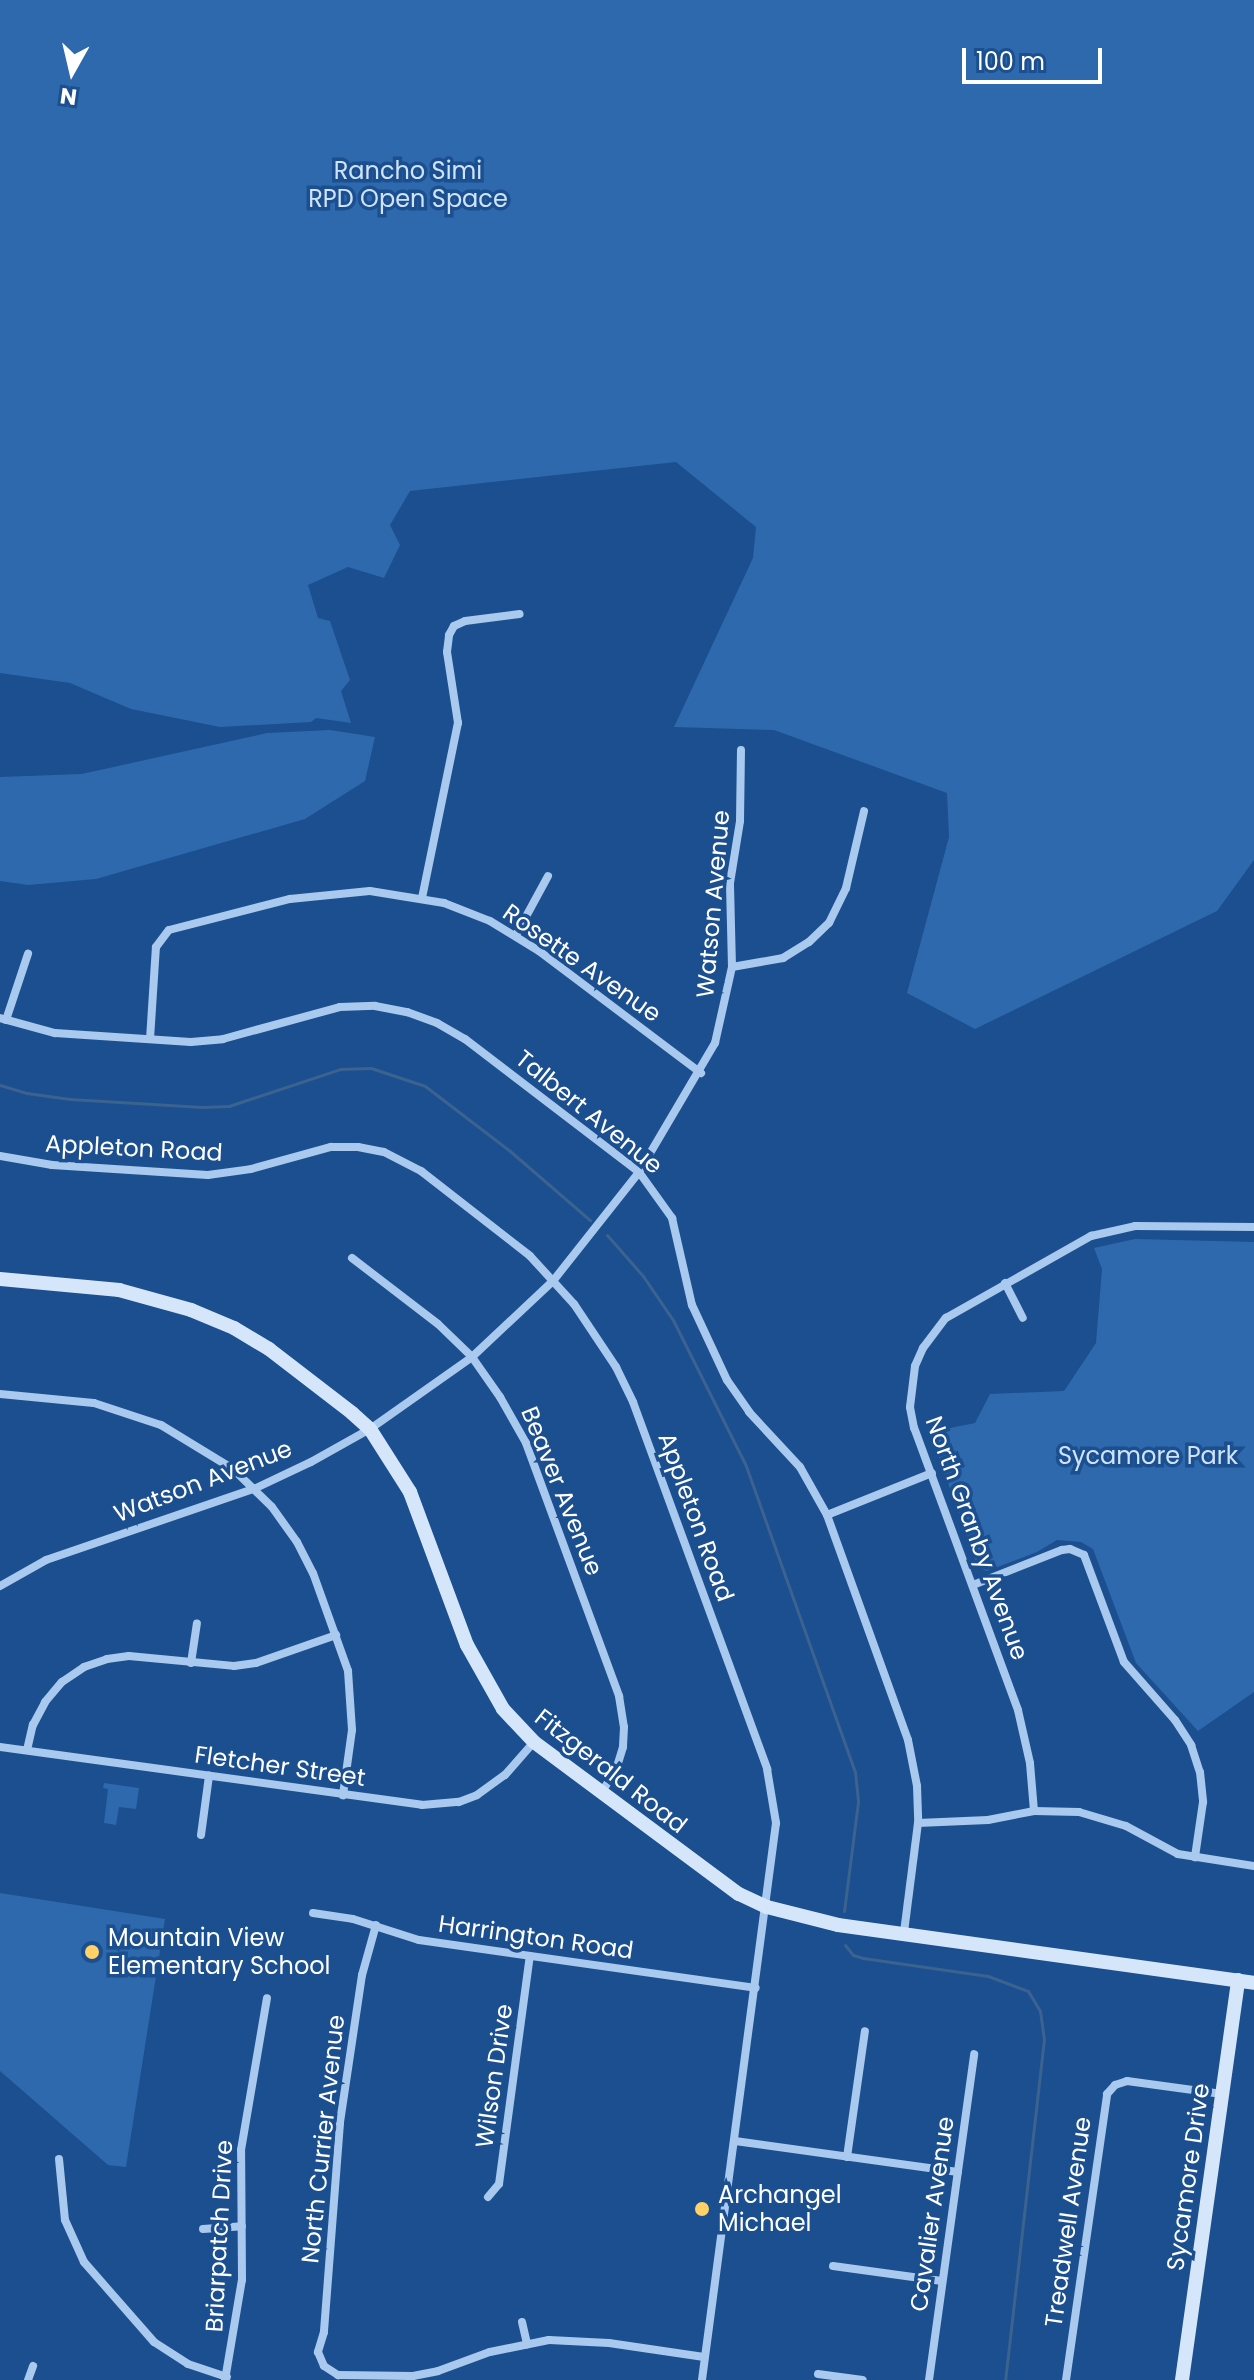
<!DOCTYPE html>
<style>
body{margin:0}
#map{position:relative;width:1254px;height:2380px;overflow:hidden;background:#1b4f8f;font-family:Poppins,sans-serif}
div>[style]{position:absolute}
[style*='--x']{left:calc(var(--x)*1px);top:calc(var(--y)*1px);width:calc(var(--w)*1px);rotate:calc(var(--a)*1deg)}
.green>*{inset:0;background:#2e69ad}
.stream>*{height:3px;margin:-1.5px;padding:0 1.5px;transform-origin:1.5px;border-radius:1.5px;background:#3c6290}
.street>*{height:8px;margin:-4px;padding:0 4px;transform-origin:4px;border-radius:4px;background:#a9c9ee}
.secondary>*{height:14px;margin:-7px;padding:0 7px;transform-origin:7px;border-radius:7px;background:#d6e6fa}
.dots>*{width:22px;height:22px;translate:-50% -50%;box-sizing:border-box;border:4px solid #1b4f8f;border-radius:50%}
span{translate:-50% -50%;white-space:nowrap;text-align:center;line-height:1.15;-webkit-text-stroke:7px #1b4f8f;paint-order:stroke}
.park-label{font-size:24px;color:#cfe3fa}
.street-label{font-size:24px;color:#fff}
.poi-label{font-size:24px;color:#fff}
.left{translate:0 -50%;text-align:left}
.north{position:absolute;left:32px;top:32px;width:80px;height:80px;-webkit-text-stroke:6px #1b4f8f;paint-order:stroke;rotate:188deg;font-size:22px;font-weight:700;line-height:32px;text-align:center;color:#fff}
.north::after{content:'';display:block;margin:auto;width:28px;height:36px;background:#fff;clip-path:polygon(50% 0,100% 100%,50% 72%,0 100%)}
.scale{position:absolute;left:962px;top:48px;width:140px;height:36px;box-sizing:border-box;border:4px solid #fff;border-top:0;padding-left:10px;font-size:24px;line-height:28px;white-space:nowrap;color:#fff;-webkit-text-stroke:6px #1b4f8f;paint-order:stroke}
</style>
<div id="map">
<div class="green">
<div style="clip-path:polygon(0 0,1254px 0,1254px 860px,1217px 911px,975px 1029px,907px 993px,949px 837px,947px 793px,774px 730px,674px 727px,753px 558px,756px 527px,676px 462px,410px 491px,390px 525px,400px 545px,384px 578px,348px 567px,308px 585px,318px 618px,330px 621px,350px 680px,341px 691px,351px 723px,316px 718px,311px 722px,220px 727px,131px 709px,70px 683px,0 673px)"></div>
<div style="clip-path:polygon(330px 730px,375px 737px,365px 781px,305px 819px,96px 879px,28px 885px,0 881px,0 777px,82px 774px,267px 733px)"></div>
<div style="clip-path:polygon(1135px 1239px,1254px 1242px,1254px 1692px,1198px 1731px,1136px 1663px,1093px 1549px,1081px 1542px,1057px 1540px,1037px 1552px,987px 1571px,978px 1568px,930px 1432px,975px 1423px,990px 1394px,1064px 1391px,1096px 1343px,1102px 1269px,1094px 1248px)"></div>
<div style="clip-path:polygon(104px 1783px,139px 1788px,136px 1809px,119px 1807px,116px 1825px,104px 1823px,108px 1789px,103px 1788px)"></div>
<div style="clip-path:polygon(0 1893px,165px 1919px,126px 2167px,108px 2165px,0 2071px)"></div>
</div>
<div class="stream">
<div style="--x:0;--y:1085;--w:28;--a:17"></div>
<div style="--x:27;--y:1093;--w:43;--a:7.9"></div>
<div style="--x:70;--y:1099;--w:132;--a:3.5"></div>
<div style="--x:202;--y:1107;--w:27;--a:-2"></div>
<div style="--x:229;--y:1106;--w:117;--a:-18.4"></div>
<div style="--x:340;--y:1069;--w:31;--a:-2"></div>
<div style="--x:371;--y:1068;--w:57;--a:18.4"></div>
<div style="--x:425;--y:1086;--w:107;--a:37.4"></div>
<div style="--x:510;--y:1151;--w:106;--a:40.8"></div>
<div style="--x:607;--y:1235;--w:55;--a:48.7"></div>
<div style="--x:643;--y:1276;--w:53;--a:55.7"></div>
<div style="--x:673;--y:1320;--w:163;--a:63.4"></div>
<div style="--x:746;--y:1466;--w:325;--a:70.4"></div>
<div style="--x:855;--y:1772;--w:30;--a:84"></div>
<div style="--x:858;--y:1802;--w:110;--a:97.3"></div>
<div style="--x:845;--y:1945;--w:13;--a:51"></div>
<div style="--x:853;--y:1955;--w:10;--a:17"></div>
<div style="--x:863;--y:1958;--w:126;--a:8.2"></div>
<div style="--x:988;--y:1976;--w:43;--a:20.6"></div>
<div style="--x:1028;--y:1991;--w:23;--a:59"></div>
<div style="--x:1040;--y:2011;--w:28;--a:82"></div>
<div style="--x:1044;--y:2039;--w:343;--a:96.5"></div>
</div>
<div class="street">
<div style="--x:422;--y:898;--w:179;--a:-78.4"></div>
<div style="--x:458;--y:723;--w:72;--a:-98.8"></div>
<div style="--x:447;--y:652;--w:17;--a:-83"></div>
<div style="--x:449;--y:635;--w:10;--a:-61"></div>
<div style="--x:454;--y:626;--w:12;--a:-24"></div>
<div style="--x:465;--y:621;--w:55;--a:-7.3"></div>
<div style="--x:516;--y:935;--w:67;--a:-61.5"></div>
<div style="--x:732;--y:967;--w:52;--a:-10"></div>
<div style="--x:783;--y:958;--w:31;--a:-32"></div>
<div style="--x:809;--y:942;--w:28;--a:-44"></div>
<div style="--x:829;--y:923;--w:39;--a:-64"></div>
<div style="--x:846;--y:888;--w:79;--a:-76.8"></div>
<div style="--x:0;--y:1018;--w:57;--a:15.3"></div>
<div style="--x:55;--y:1033;--w:136;--a:3.8"></div>
<div style="--x:191;--y:1042;--w:32;--a:-5"></div>
<div style="--x:223;--y:1039;--w:121;--a:-15.3"></div>
<div style="--x:340;--y:1007;--w:35;--a:-2"></div>
<div style="--x:375;--y:1006;--w:33;--a:11"></div>
<div style="--x:407;--y:1012;--w:32;--a:20"></div>
<div style="--x:437;--y:1023;--w:32;--a:30"></div>
<div style="--x:465;--y:1039;--w:219;--a:37.4"></div>
<div style="--x:639;--y:1172;--w:57;--a:54.3"></div>
<div style="--x:672;--y:1218;--w:89;--a:77.1"></div>
<div style="--x:692;--y:1305;--w:83;--a:65"></div>
<div style="--x:727;--y:1380;--w:39;--a:55"></div>
<div style="--x:749;--y:1412;--w:75;--a:47.2"></div>
<div style="--x:800;--y:1467;--w:55;--a:60.6"></div>
<div style="--x:827;--y:1515;--w:239;--a:70.2"></div>
<div style="--x:908;--y:1740;--w:47;--a:78.9"></div>
<div style="--x:917;--y:1786;--w:37;--a:88"></div>
<div style="--x:918;--y:1823;--w:111;--a:97.3"></div>
<div style="--x:6;--y:1020;--w:70;--a:-71.6"></div>
<div style="--x:150;--y:1039;--w:92;--a:-86.3"></div>
<div style="--x:156;--y:947;--w:21;--a:-53"></div>
<div style="--x:169;--y:930;--w:125;--a:-14.4"></div>
<div style="--x:290;--y:899;--w:80;--a:-5.7"></div>
<div style="--x:370;--y:891;--w:75;--a:9.2"></div>
<div style="--x:444;--y:903;--w:49;--a:21.4"></div>
<div style="--x:490;--y:921;--w:57;--a:31.5"></div>
<div style="--x:539;--y:951;--w:203;--a:37"></div>
<div style="--x:0;--y:1156;--w:53;--a:9.8"></div>
<div style="--x:52;--y:1165;--w:156;--a:3.7"></div>
<div style="--x:208;--y:1175;--w:43;--a:-7.9"></div>
<div style="--x:251;--y:1169;--w:83;--a:-15.4"></div>
<div style="--x:331;--y:1147;--w:27;--a:0"></div>
<div style="--x:358;--y:1147;--w:26;--a:11"></div>
<div style="--x:384;--y:1152;--w:42;--a:27.2"></div>
<div style="--x:421;--y:1171;--w:138;--a:37.9"></div>
<div style="--x:530;--y:1256;--w:65;--a:47.5"></div>
<div style="--x:574;--y:1304;--w:76;--a:56.3"></div>
<div style="--x:616;--y:1367;--w:39;--a:64"></div>
<div style="--x:633;--y:1402;--w:391;--a:69.9"></div>
<div style="--x:767;--y:1769;--w:55;--a:80.5"></div>
<div style="--x:776;--y:1823;--w:562;--a:97.57"></div>
<div style="--x:352;--y:1258;--w:108;--a:37.5"></div>
<div style="--x:438;--y:1324;--w:47;--a:44.1"></div>
<div style="--x:472;--y:1357;--w:49;--a:55"></div>
<div style="--x:500;--y:1397;--w:53;--a:60.5"></div>
<div style="--x:526;--y:1443;--w:270;--a:69.8"></div>
<div style="--x:619;--y:1696;--w:31;--a:81"></div>
<div style="--x:624;--y:1727;--w:20;--a:93"></div>
<div style="--x:623;--y:1747;--w:24;--a:107"></div>
<div style="--x:616;--y:1770;--w:27;--a:123"></div>
<div style="--x:1005;--y:1283;--w:39;--a:63"></div>
<div style="--x:0;--y:1394;--w:94;--a:5.5"></div>
<div style="--x:94;--y:1403;--w:71;--a:18.2"></div>
<div style="--x:161;--y:1425;--w:84;--a:31.4"></div>
<div style="--x:233;--y:1469;--w:54;--a:44.3"></div>
<div style="--x:272;--y:1507;--w:43;--a:54.5"></div>
<div style="--x:297;--y:1542;--w:35;--a:63"></div>
<div style="--x:313;--y:1573;--w:104;--a:70.3"></div>
<div style="--x:348;--y:1671;--w:59;--a:86.1"></div>
<div style="--x:352;--y:1730;--w:66;--a:97.9"></div>
<div style="--x:827;--y:1515;--w:113;--a:-21.8"></div>
<div style="--x:973;--y:1585;--w:96;--a:-21.5"></div>
<div style="--x:1062;--y:1550;--w:8;--a:-7"></div>
<div style="--x:1070;--y:1549;--w:15;--a:23"></div>
<div style="--x:1084;--y:1555;--w:114;--a:69.5"></div>
<div style="--x:1124;--y:1662;--w:77;--a:48.7"></div>
<div style="--x:1175;--y:1720;--w:30;--a:57"></div>
<div style="--x:1191;--y:1745;--w:28;--a:72"></div>
<div style="--x:1200;--y:1772;--w:30;--a:84"></div>
<div style="--x:1203;--y:1802;--w:56;--a:98.3"></div>
<div style="--x:0;--y:1586;--w:53;--a:-29.5"></div>
<div style="--x:46;--y:1560;--w:222;--a:-18.9"></div>
<div style="--x:256;--y:1488;--w:61;--a:-25.3"></div>
<div style="--x:311;--y:1462;--w:68;--a:-29.2"></div>
<div style="--x:370;--y:1429;--w:125;--a:-35.2"></div>
<div style="--x:472;--y:1357;--w:111;--a:-43.2"></div>
<div style="--x:553;--y:1281;--w:139;--a:-51.7"></div>
<div style="--x:639;--y:1172;--w:150;--a:-59.5"></div>
<div style="--x:715;--y:1043;--w:78;--a:-77.4"></div>
<div style="--x:732;--y:967;--w:84;--a:-91.4"></div>
<div style="--x:730;--y:883;--w:63;--a:-80.8"></div>
<div style="--x:740;--y:821;--w:71;--a:-89.2"></div>
<div style="--x:191;--y:1663;--w:40;--a:-81.5"></div>
<div style="--x:0;--y:1747;--w:426;--a:7.8"></div>
<div style="--x:422;--y:1805;--w:37;--a:-5"></div>
<div style="--x:459;--y:1802;--w:19;--a:-21"></div>
<div style="--x:477;--y:1795;--w:34;--a:-36"></div>
<div style="--x:505;--y:1775;--w:44;--a:-48.7"></div>
<div style="--x:27;--y:1750;--w:26;--a:-77"></div>
<div style="--x:33;--y:1725;--w:26;--a:-62"></div>
<div style="--x:45;--y:1702;--w:26;--a:-50"></div>
<div style="--x:62;--y:1682;--w:27;--a:-34"></div>
<div style="--x:84;--y:1667;--w:24;--a:-19"></div>
<div style="--x:107;--y:1659;--w:22;--a:-8"></div>
<div style="--x:129;--y:1656;--w:105;--a:5.4"></div>
<div style="--x:234;--y:1666;--w:22;--a:-8"></div>
<div style="--x:256;--y:1663;--w:85;--a:-19.3"></div>
<div style="--x:1034;--y:1811;--w:48;--a:-94.8"></div>
<div style="--x:1030;--y:1763;--w:54;--a:-102.8"></div>
<div style="--x:1018;--y:1710;--w:301;--a:-110.2"></div>
<div style="--x:914;--y:1428;--w:21;--a:-101"></div>
<div style="--x:910;--y:1407;--w:41;--a:-83"></div>
<div style="--x:915;--y:1366;--w:20;--a:-66"></div>
<div style="--x:923;--y:1348;--w:38;--a:-53"></div>
<div style="--x:946;--y:1318;--w:167;--a:-29.5"></div>
<div style="--x:1091;--y:1236;--w:45;--a:-12.8"></div>
<div style="--x:1135;--y:1226;--w:119;--a:0.5"></div>
<div style="--x:918;--y:1823;--w:70;--a:-2.5"></div>
<div style="--x:988;--y:1820;--w:47;--a:-11.1"></div>
<div style="--x:1034;--y:1811;--w:45;--a:1.3"></div>
<div style="--x:1079;--y:1812;--w:49;--a:16.6"></div>
<div style="--x:1126;--y:1826;--w:59;--a:28.3"></div>
<div style="--x:1178;--y:1854;--w:77;--a:9"></div>
<div style="--x:201;--y:1835;--w:60;--a:-82.3"></div>
<div style="--x:313;--y:1913;--w:40;--a:8.5"></div>
<div style="--x:353;--y:1919;--w:69;--a:17.7"></div>
<div style="--x:419;--y:1940;--w:340;--a:8.1"></div>
<div style="--x:376;--y:1925;--w:52;--a:105.6"></div>
<div style="--x:362;--y:1975;--w:150;--a:98.5"></div>
<div style="--x:340;--y:2123;--w:210;--a:94.4"></div>
<div style="--x:324;--y:2332;--w:21;--a:107"></div>
<div style="--x:318;--y:2352;--w:15;--a:67"></div>
<div style="--x:324;--y:2366;--w:17;--a:33"></div>
<div style="--x:338;--y:2375;--w:75;--a:0.8"></div>
<div style="--x:413;--y:2376;--w:25;--a:-11"></div>
<div style="--x:438;--y:2371;--w:55;--a:-20.1"></div>
<div style="--x:490;--y:2352;--w:60;--a:-11.5"></div>
<div style="--x:549;--y:2340;--w:60;--a:2.9"></div>
<div style="--x:609;--y:2343;--w:96;--a:8.4"></div>
<div style="--x:735;--y:2141;--w:225;--a:7.9"></div>
<div style="--x:847;--y:2157;--w:127;--a:-81.9"></div>
<div style="--x:59;--y:2159;--w:61;--a:84.4"></div>
<div style="--x:65;--y:2220;--w:46;--a:65.7"></div>
<div style="--x:84;--y:2262;--w:106;--a:48.8"></div>
<div style="--x:154;--y:2342;--w:40;--a:32.9"></div>
<div style="--x:188;--y:2364;--w:41;--a:18.4"></div>
<div style="--x:488;--y:2197;--w:17;--a:-50"></div>
<div style="--x:499;--y:2184;--w:230;--a:-82.3"></div>
<div style="--x:203;--y:2229;--w:39;--a:-4"></div>
<div style="--x:833;--y:2266;--w:110;--a:7.8"></div>
<div style="--x:522;--y:2322;--w:23;--a:77"></div>
<div style="--x:818;--y:2374;--w:45;--a:7.6"></div>
<div style="--x:28;--y:2380;--w:15;--a:-70"></div>
<div style="--x:225;--y:2380;--w:101;--a:-80.4"></div>
<div style="--x:242;--y:2280;--w:130;--a:-90.4"></div>
<div style="--x:241;--y:2150;--w:154;--a:-80.3"></div>
<div style="--x:929;--y:2380;--w:329;--a:-82.1"></div>
<div style="--x:1066;--y:2380;--w:289;--a:-81.8"></div>
<div style="--x:1107;--y:2094;--w:12;--a:-48"></div>
<div style="--x:1115;--y:2085;--w:13;--a:-18"></div>
<div style="--x:1127;--y:2081;--w:96;--a:7.8"></div>
</div>
<div class="secondary">
<div style="--x:0;--y:1279;--w:120;--a:5.3"></div>
<div style="--x:119;--y:1290;--w:75;--a:15.5"></div>
<div style="--x:191;--y:1310;--w:47;--a:22.7"></div>
<div style="--x:234;--y:1328;--w:41;--a:31"></div>
<div style="--x:269;--y:1349;--w:105;--a:37.6"></div>
<div style="--x:352;--y:1413;--w:24;--a:42"></div>
<div style="--x:370;--y:1429;--w:75;--a:57.6"></div>
<div style="--x:410;--y:1492;--w:163;--a:69.6"></div>
<div style="--x:467;--y:1645;--w:73;--a:60.6"></div>
<div style="--x:503;--y:1709;--w:45;--a:46.8"></div>
<div style="--x:534;--y:1742;--w:255;--a:36.6"></div>
<div style="--x:739;--y:1894;--w:31;--a:25"></div>
<div style="--x:767;--y:1907;--w:73;--a:14.2"></div>
<div style="--x:838;--y:1925;--w:420;--a:7.9"></div>
<div style="--x:1182;--y:2380;--w:404;--a:-82"></div>
</div>
<div class="dots">
<div style="left:92px;top:1952px;background:#ffd166"></div>
<div style="left:702px;top:2209px;background:#ffd166"></div>
</div>
<div class="park-label">
<span style="left:408px;top:185px">Rancho Simi<br>RPD Open Space</span>
<span style="left:1148px;top:1456px">Sycamore Park</span>
</div>
<div class="street-label">
<span style="left:713px;top:904px;rotate:-85deg">Watson Avenue</span>
<span style="left:582px;top:963px;rotate:35deg">Rosette Avenue</span>
<span style="left:589px;top:1112px;rotate:39deg">Talbert Avenue</span>
<span style="left:134px;top:1148px;rotate:3deg">Appleton Road</span>
<span style="left:203px;top:1481px;rotate:-21deg">Watson Avenue</span>
<span style="left:562px;top:1491px;rotate:68deg">Beaver Avenue</span>
<span style="left:696px;top:1517px;rotate:70deg">Appleton Road</span>
<span style="left:977px;top:1538px;rotate:70deg">North Granby Avenue</span>
<span style="left:280px;top:1766px;rotate:8deg">Fletcher Street</span>
<span style="left:611px;top:1771px;rotate:38deg">Fitzgerald Road</span>
<span style="left:536px;top:1937px;rotate:8deg">Harrington Road</span>
<span style="left:494px;top:2076px;rotate:-82deg">Wilson Drive</span>
<span style="left:323px;top:2139px;rotate:-84deg">North Currier Avenue</span>
<span style="left:1188px;top:2177px;rotate:-82deg">Sycamore Drive</span>
<span style="left:932px;top:2214px;rotate:-82deg">Cavalier Avenue</span>
<span style="left:1068px;top:2222px;rotate:-82deg">Treadwell Avenue</span>
<span style="left:219px;top:2236px;rotate:-87deg">Briarpatch Drive</span>
</div>
<div class="poi-label">
<span class="left" style="left:108px;top:1952px">Mountain View<br>Elementary School</span>
<span class="left" style="left:718px;top:2209px">Archangel<br>Michael</span>
</div>
<div class="north">N</div>
<div class="scale">100 m</div>
</div>
